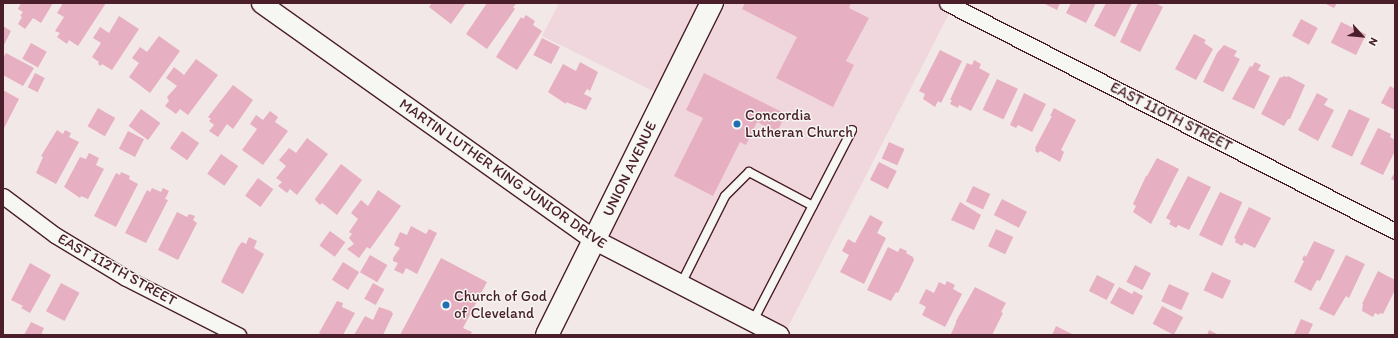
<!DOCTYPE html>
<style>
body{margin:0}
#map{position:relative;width:1398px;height:338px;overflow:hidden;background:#f3e8e8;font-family:Itim,sans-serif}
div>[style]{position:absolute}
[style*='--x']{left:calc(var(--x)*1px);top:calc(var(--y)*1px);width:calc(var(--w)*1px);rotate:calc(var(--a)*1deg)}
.built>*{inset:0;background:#efd7dd}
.building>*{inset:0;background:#e7afc2;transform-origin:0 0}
.roads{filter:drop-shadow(1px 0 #4a1f2b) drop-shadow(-1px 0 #4a1f2b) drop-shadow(0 1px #4a1f2b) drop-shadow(0 -1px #4a1f2b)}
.service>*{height:8px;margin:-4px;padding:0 4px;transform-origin:4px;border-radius:4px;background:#f6f6f2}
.minor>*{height:15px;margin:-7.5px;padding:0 7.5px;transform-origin:7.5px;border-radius:7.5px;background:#f6f6f2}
.tertiary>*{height:19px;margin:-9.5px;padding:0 9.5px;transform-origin:9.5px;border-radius:9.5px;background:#f6f6f2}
.secondary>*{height:22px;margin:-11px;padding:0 11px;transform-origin:11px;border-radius:11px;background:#f6f6f2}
.dots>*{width:11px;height:11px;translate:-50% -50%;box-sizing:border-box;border:2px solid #f6f6f2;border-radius:50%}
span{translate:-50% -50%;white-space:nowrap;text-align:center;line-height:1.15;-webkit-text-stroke:3px #f6f6f2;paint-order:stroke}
.poi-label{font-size:15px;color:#4a1f2b}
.left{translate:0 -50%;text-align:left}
.street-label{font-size:15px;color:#4a1f2b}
.frame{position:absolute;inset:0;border:4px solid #4a1f2b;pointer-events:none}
.north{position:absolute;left:1342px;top:16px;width:40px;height:40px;-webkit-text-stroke:3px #f6f6f2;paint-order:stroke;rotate:117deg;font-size:11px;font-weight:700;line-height:16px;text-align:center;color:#4a1f2b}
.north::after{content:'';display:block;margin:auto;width:14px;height:18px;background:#4a1f2b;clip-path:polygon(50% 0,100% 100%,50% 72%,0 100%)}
</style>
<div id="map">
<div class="built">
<div style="clip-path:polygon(559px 3px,947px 3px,953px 6px,784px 335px,595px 240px,665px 97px,542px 36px)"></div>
</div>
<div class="building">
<div style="clip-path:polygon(21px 3px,53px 3px,41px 23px,33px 18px,25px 29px,18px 24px,22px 17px,20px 16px,23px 12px,18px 9px)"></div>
<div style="clip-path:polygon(63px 3px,106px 3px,78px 46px,69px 40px,67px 44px,57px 37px,60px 33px,55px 31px,64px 17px,57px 13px)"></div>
<div style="clip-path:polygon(432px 3px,466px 3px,451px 24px,429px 7px)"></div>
<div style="clip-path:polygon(487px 3px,517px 3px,513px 7px,515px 9px,487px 49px,466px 34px)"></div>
<div style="clip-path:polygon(745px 3px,851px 3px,849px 8px,869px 18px,846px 61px,854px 65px,833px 107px,776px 78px,797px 37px,742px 9px)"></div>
<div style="clip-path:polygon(1043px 3px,1060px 3px,1057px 10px)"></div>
<div style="clip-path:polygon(1071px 3px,1096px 3px,1086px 23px,1066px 13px)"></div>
<div style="clip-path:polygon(1106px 3px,1132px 3px,1115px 37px,1094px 26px)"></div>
<div style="clip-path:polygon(1138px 3px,1155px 3px,1163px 7px,1140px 52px,1120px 42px)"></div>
<div style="clip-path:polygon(1324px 3px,1337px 3px,1334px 8px)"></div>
<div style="clip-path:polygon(526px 15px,535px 21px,533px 25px,542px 31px,517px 70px,496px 57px,521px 17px,523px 19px)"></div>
<div style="clip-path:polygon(119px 16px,139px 29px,112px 70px,102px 64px,101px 66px,98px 64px,99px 62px,92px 57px,101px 43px,93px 38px,100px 27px,109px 33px)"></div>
<div style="left:1301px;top:19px;width:19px;height:19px;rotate:28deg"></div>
<div style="left:1341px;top:22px;width:28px;height:23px;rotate:26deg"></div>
<div style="clip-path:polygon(3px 26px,11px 31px,3px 47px)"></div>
<div style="clip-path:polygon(1194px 34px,1206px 40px,1204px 43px,1213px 49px,1196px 80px,1175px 69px)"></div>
<div style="clip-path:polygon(159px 36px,180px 51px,150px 93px,129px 77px,139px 63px,132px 58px,140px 47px,147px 52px)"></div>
<div style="left:542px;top:38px;width:20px;height:19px;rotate:27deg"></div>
<div style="left:31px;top:43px;width:18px;height:18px;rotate:29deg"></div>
<div style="clip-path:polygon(1224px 45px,1237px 51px,1234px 56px,1240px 59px,1223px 92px,1203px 82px,1217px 53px)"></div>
<div style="clip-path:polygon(940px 50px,962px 61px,941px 103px,938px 101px,935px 107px,923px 99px,925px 94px,919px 91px)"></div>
<div style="clip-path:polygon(6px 53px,34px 68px,23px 86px,3px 75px,3px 58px)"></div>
<div style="clip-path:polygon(196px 59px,218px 75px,188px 115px,180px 109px,176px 114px,165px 106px,169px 101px,167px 97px,177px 86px,166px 78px,174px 67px,184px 75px)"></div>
<div style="clip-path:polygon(974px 60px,981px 64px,979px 68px,990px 74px,971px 111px,959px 105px,958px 108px,950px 104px,952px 100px,950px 100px,967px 63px,972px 65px)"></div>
<div style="clip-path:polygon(580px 62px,598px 72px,590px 91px,587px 89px,584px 94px,592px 98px,586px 110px,566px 102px,566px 104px,548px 92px,563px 64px,576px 71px)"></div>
<div style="clip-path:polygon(1255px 62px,1261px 65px,1258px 70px,1270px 76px,1254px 109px,1232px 99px,1250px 66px,1252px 67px)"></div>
<div style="left:35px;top:73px;width:11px;height:16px;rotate:27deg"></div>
<div style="clip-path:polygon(704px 73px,786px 114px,777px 132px,757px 122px,746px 145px,740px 142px,713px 196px,674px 176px,703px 118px,686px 110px)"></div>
<div style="clip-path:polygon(1283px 76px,1287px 77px,1288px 76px,1305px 85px,1290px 119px,1288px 119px,1284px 126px,1261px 114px,1280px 77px,1282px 78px)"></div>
<div style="left:997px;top:79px;width:23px;height:34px;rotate:25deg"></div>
<div style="clip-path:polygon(233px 85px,253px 100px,233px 129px,227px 124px,218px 137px,209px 131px,214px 125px,209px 121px,211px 119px,208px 117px)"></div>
<div style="clip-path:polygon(1390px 86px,1395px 89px,1395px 110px,1381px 103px)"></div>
<div style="clip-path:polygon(3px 90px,19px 99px,3px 130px)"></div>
<div style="clip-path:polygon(1024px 93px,1046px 104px,1032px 132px,1018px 125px,1016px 128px,1010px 125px)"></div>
<div style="clip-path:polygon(1317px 93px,1328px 99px,1324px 105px,1334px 110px,1318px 141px,1298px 130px)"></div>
<div style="left:98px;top:108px;width:20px;height:21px;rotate:30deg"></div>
<div style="clip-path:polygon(1054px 108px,1076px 120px,1061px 150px,1064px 152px,1060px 162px,1040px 151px,1038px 153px,1035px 151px,1036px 149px,1035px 148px,1052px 116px,1050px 116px)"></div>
<div style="left:141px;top:109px;width:24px;height:21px;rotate:36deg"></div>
<div style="left:1349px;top:109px;width:23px;height:42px;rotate:25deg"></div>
<div style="clip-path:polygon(270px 111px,278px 117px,275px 122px,288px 131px,263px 165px,242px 150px,257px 129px,250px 124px,256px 115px,263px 120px)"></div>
<div style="clip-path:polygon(1378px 128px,1391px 134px,1390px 137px,1395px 140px,1395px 151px,1383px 175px,1360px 164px)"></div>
<div style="clip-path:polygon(57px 130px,63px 134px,65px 130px,71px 133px,69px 137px,79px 142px,56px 184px,36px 173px,43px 157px,41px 156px)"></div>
<div style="left:128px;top:131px;width:18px;height:20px;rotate:27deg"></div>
<div style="left:182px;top:131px;width:21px;height:21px;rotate:35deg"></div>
<div style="clip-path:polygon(307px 138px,328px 154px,297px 195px,290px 189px,287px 193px,278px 186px,282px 182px,276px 178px,286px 166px,279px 160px,289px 148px,296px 153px)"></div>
<div style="left:889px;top:142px;width:17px;height:18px;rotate:24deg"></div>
<div style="clip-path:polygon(89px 153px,99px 158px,96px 165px,104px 169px,88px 199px,81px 196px,80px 198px,64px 187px,80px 157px,86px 159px)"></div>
<div style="left:221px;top:154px;width:21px;height:24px;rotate:35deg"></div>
<div style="clip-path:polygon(1157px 158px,1179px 169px,1151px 224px,1133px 212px,1136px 206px,1133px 204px,1146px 176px,1147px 176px)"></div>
<div style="left:879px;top:162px;width:20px;height:20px;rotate:27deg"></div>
<div style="clip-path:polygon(341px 164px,362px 180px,337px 215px,322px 203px,320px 205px,316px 201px,315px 199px)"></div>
<div style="clip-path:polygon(121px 172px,130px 176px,129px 179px,138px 184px,116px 227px,94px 216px,116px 173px,120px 175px)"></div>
<div style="clip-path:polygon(1395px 172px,1395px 181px,1391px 179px)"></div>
<div style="clip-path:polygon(1188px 176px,1211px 187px,1189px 230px,1178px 225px,1176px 228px,1169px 224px,1171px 221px,1166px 218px)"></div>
<div style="left:258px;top:178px;width:19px;height:22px;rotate:36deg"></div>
<div style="left:973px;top:186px;width:19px;height:17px;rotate:25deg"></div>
<div style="clip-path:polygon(152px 188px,161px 192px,163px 188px,169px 191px,165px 199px,168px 200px,146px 243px,125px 233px,147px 190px,150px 192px)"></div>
<div style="clip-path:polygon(378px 190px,401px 206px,370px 249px,367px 247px,359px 258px,347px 249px,354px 244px,349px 238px,352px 234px,349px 232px,358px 219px,351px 213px,361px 200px,368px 206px)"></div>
<div style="clip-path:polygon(1220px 192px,1242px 202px,1242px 203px,1222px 246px,1199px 235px)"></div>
<div style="left:1002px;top:199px;width:28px;height:18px;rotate:27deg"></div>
<div style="clip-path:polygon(960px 202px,981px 215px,974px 230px,951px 220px)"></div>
<div style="clip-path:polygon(1249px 207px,1271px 218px,1255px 248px,1244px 243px,1242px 246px,1235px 242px,1236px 239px,1234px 238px)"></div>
<div style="clip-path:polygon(177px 212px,187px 217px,189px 214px,195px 216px,193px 220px,197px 223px,178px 260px,158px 250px)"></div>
<div style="clip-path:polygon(870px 215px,883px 222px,877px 233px,886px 238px,864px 284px,840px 272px,849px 255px,842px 251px,848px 239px,855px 243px)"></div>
<div style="clip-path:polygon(411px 226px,426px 234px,429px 229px,437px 233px,417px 274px,406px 268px,403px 274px,394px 270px,398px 263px,393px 261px,393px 258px,400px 248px,394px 245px,400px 232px,407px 235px)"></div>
<div style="left:996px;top:229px;width:19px;height:19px;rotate:25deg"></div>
<div style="left:330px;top:231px;width:19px;height:18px;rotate:36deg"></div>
<div style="clip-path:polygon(249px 237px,257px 241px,254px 248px,264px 254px,243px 294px,221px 282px,238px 247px,242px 242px,246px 244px)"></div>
<div style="clip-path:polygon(1314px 241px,1335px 250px,1320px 281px,1317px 280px,1311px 291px,1294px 282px,1304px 261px,1302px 260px,1304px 255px,1306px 257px)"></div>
<div style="clip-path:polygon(888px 247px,898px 252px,900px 248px,907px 251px,906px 253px,913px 257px,914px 260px,898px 293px,896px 292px,891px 301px,867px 290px)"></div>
<div style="left:370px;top:255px;width:20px;height:20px;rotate:30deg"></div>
<div style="clip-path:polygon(1346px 255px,1365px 264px,1349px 298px,1346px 296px,1334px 316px,1319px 309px)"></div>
<div style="clip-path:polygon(441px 258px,487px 282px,463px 328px,472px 332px,470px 335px,400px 335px)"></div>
<div style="left:343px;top:262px;width:19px;height:21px;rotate:32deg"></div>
<div style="clip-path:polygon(30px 263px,51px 275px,30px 313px,21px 308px,23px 306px,11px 300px)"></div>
<div style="left:1135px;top:265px;width:18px;height:19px;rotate:27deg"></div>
<div style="clip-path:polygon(1378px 271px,1395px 280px,1395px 290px,1383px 314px,1380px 313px,1379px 315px,1375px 313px,1373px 317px,1362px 311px,1363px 304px,1362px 304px)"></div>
<div style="left:1212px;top:272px;width:21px;height:20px;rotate:25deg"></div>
<div style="left:1097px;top:275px;width:20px;height:18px;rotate:27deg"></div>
<div style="clip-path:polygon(947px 281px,955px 285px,953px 289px,962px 294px,945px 327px,922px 315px,926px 307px,919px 303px,926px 289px,934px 293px,939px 282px,945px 285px)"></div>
<div style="left:61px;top:283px;width:21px;height:32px;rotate:28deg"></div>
<div style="left:373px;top:283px;width:13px;height:18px;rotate:29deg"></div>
<div style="left:1169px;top:284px;width:22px;height:19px;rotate:24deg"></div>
<div style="clip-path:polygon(975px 287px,1006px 303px,1001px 312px,1003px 313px,992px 335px,954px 335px,951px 334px,956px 323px,956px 321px)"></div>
<div style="clip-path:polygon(1119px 287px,1132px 294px,1134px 291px,1143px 296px,1133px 315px,1110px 303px)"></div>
<div style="clip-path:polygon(337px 301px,343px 303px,342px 307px,355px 313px,343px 335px,323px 335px,319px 333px)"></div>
<div style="left:1162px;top:306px;width:24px;height:20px;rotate:28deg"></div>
<div style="clip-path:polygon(379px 307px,391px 311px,393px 314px,383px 335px,354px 335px,365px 316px,373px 320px)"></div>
<div style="clip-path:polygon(1301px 319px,1313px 324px,1308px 335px,1294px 335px)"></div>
<div style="clip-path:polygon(31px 322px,44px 328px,41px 335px,24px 335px)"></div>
<div style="clip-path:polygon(1056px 326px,1074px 335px,1052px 335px)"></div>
<div style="clip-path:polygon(1209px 330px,1219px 335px,1207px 335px)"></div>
</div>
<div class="roads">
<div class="service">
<div style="--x:681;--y:284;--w:98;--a:-63.4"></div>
<div style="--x:725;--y:196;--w:34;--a:-45"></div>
<div style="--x:749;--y:172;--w:72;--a:28"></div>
<div style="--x:753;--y:321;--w:215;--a:-62.6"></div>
</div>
<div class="minor">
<div style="--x:947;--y:3;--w:503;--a:26.97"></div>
<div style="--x:3;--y:196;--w:65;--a:36.9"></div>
<div style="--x:55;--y:235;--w:83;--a:31.2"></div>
<div style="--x:126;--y:278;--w:126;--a:27"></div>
</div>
<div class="tertiary">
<div style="--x:261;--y:3;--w:410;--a:35.4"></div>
<div style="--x:595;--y:240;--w:207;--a:27.3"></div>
</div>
<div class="secondary">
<div style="--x:547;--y:335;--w:371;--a:-63.6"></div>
</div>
</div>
<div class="dots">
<div style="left:737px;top:124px;background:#1f6fb2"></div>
<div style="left:446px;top:305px;background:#1f6fb2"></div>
</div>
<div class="poi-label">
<span class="left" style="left:745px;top:124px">Concordia<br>Lutheran Church</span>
<span class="left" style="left:454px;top:305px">Church of God<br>of Cleveland</span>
</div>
<div class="street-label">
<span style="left:1171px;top:117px;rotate:27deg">EAST 110TH STREET</span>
<span style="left:630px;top:169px;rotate:-64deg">UNION AVENUE</span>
<span style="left:503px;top:174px;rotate:35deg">MARTIN LUTHER KING JUNIOR DRIVE</span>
<span style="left:117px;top:270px;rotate:29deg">EAST 112TH STREET</span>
</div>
<div class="frame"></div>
<div class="north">N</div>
</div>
